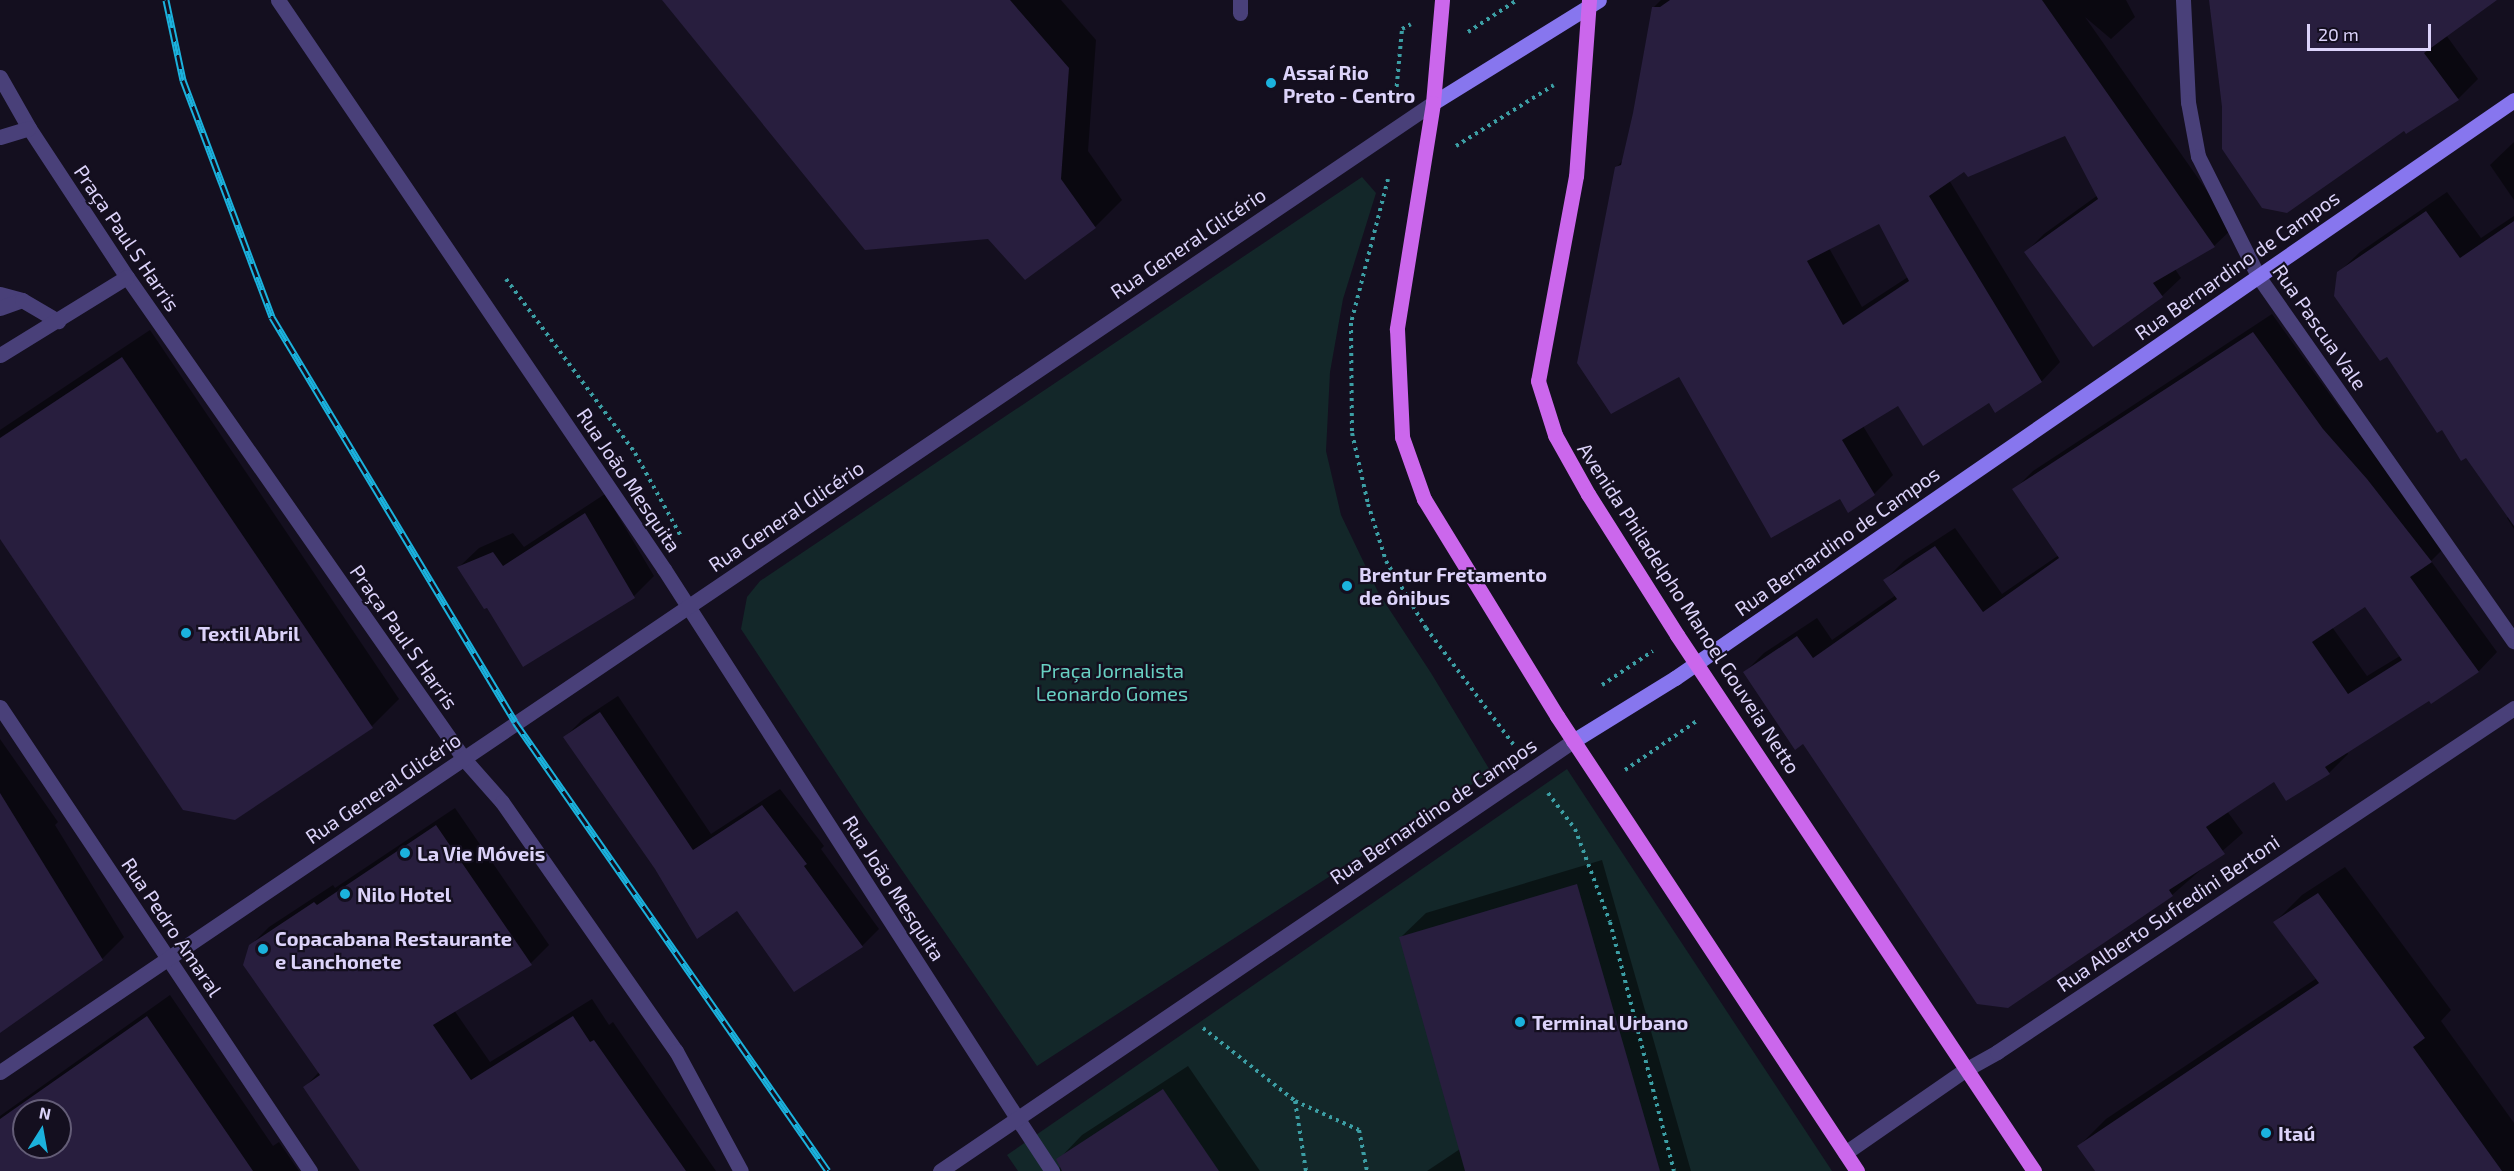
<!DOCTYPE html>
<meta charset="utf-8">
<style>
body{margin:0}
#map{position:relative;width:2514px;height:1171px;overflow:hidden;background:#140f1f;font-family:"Exo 2",sans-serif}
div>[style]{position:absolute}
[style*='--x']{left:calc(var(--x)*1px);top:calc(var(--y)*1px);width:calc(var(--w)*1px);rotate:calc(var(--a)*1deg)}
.green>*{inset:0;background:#132729}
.shadow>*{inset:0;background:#0007}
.building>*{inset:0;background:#281e3e}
.path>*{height:4px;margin-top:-2px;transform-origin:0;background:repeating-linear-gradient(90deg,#3c9ea4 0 3px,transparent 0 7.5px)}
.service>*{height:15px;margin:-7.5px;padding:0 7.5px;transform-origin:7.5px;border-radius:7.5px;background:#494079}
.minor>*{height:15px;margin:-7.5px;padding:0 7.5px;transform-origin:7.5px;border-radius:7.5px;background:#494079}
.tertiary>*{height:15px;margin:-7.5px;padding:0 7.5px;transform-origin:7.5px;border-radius:7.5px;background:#494079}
.secondary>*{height:15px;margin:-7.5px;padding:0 7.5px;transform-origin:7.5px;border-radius:7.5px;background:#8776ee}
.primary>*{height:15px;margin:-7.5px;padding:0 7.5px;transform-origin:7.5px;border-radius:7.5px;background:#cb67ec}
.rail>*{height:7px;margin-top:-3.5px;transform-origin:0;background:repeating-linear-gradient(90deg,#140f1f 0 14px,#1bb2dd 0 28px);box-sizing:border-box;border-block:2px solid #1bb2dd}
.dots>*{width:16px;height:16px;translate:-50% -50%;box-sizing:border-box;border:3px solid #140f1f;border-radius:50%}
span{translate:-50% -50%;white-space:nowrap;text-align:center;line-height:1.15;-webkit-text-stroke:4.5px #140f1f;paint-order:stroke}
.poi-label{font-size:20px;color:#dcd3fa;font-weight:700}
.left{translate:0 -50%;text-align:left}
.street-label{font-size:20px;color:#dcd3fa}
.park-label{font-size:20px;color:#68d0c3}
.north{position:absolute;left:12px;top:1099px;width:60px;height:60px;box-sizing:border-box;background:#140f1f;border:2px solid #645d77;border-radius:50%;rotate:11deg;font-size:16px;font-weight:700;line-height:24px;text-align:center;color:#dcd3fa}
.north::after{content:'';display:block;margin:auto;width:21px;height:27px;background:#1bb2dd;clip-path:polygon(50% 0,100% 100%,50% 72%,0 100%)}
.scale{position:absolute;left:2307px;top:24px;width:124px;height:27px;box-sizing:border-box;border:3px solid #dcd3fa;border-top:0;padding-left:8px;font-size:18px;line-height:21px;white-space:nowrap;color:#dcd3fa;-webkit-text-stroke:4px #140f1f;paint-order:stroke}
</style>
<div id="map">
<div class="green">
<div style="clip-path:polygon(1362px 177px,1376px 193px,1343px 299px,1330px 372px,1326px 451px,1341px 515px,1378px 592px,1431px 673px,1491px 772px,1037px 1066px,864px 815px,741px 629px,747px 597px,760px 581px)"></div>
<div style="clip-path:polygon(1567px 769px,1832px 1171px,1018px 1171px,1007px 1155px)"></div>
</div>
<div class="shadow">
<div style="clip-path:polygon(664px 0,1061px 0,1096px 40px,1088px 151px,1122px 200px,1095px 227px,988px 237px)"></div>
<div style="clip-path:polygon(evenodd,1661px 0,2126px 0,2135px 17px,2111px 39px,2085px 17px,2233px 228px,2214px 246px,2175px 269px,2181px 278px,2162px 296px,2026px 252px,2044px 234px,2098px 195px,2065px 134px,1965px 170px,1949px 180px,2060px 362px,2042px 381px,1996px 411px,1990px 401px,1898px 404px,1863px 426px,1893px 475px,1874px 494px,1849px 511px,1616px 168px,1623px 160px,1635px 113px,1653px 8px,1661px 0,1879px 222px,1908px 277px,1862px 307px,1829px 248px,1879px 222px)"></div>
<div style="clip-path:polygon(2210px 0,2494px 0,2446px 35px,2478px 79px,2458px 99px,2405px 129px,2223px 107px)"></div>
<div style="clip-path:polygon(2514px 142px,2514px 200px,2490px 165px)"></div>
<div style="clip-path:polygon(2447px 192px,2481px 238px,2514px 216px,2514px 529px,2507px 518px,2509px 516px,2338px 273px,2360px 252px)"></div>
<div style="clip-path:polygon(evenodd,2272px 314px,2341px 410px,2386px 461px,2450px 542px,2431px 561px,2497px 652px,2479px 671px,2432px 702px,2429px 699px,2347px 751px,2348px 754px,2329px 773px,2287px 799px,2275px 780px,2227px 811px,2243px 833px,2172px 895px,1804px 742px,1745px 672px,1764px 653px,1817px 618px,1832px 640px,1896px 595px,1885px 580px,1904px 561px,1955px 528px,2002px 594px,2059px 555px,2014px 490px,2033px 471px,2272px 314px,2366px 604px,2400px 656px,2367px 676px,2332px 627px,2366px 604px)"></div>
<div style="clip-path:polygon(150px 330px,399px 699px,372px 726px,0 536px,0 430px)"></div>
<div style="clip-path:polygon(605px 494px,654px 576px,634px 596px,487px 606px,459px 567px,479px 548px,513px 533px,524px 547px)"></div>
<div style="clip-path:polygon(618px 696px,711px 834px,780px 789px,824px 846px,821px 849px,879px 929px,862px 946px,738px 909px,656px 868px,565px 737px,583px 719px)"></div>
<div style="clip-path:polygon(0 739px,58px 822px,55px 825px,124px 937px,102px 959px,0 1031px)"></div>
<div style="clip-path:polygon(455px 808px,549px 945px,531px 963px,454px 1010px,490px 1062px,592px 999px,609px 1025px,613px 1022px,716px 1171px,362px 1171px,305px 1087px,319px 1072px,250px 946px,269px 927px,333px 885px,335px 888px)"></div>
<div style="clip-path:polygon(1602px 860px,1691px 1171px,1427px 1171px,1460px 1149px,1401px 937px,1426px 913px)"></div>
<div style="clip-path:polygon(2345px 867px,2451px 1010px,2441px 1021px,2514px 1123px,2514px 1171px,2097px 1171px,2079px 1146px,2106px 1119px,2317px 978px,2275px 922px,2302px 895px)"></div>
<div style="clip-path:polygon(evenodd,170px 995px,273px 1146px,279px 1142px,299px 1171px,0 1171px,0 1116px,170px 995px,24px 1111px,60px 1111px,60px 1147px,24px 1147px,24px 1111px)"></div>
<div style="clip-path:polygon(1188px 1066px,1260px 1171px,1056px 1171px,1061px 1166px,1058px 1160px,1082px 1135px)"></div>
</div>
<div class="building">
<div style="clip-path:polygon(662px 0,1010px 0,1069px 68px,1061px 179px,1096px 228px,1025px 280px,988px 239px,865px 250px)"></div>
<div style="clip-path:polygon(evenodd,1670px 0,2042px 0,2215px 247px,2153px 283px,2163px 297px,2093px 347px,2024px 252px,2098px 199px,2065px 136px,1968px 177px,1964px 172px,1929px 196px,2042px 382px,1995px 413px,1989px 403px,1923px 446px,1898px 406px,1842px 440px,1875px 495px,1848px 513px,1840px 499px,1771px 538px,1679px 377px,1611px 414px,1577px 363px,1615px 167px,1621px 165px,1633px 113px,1652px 7px,1660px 7px,1670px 0,1879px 224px,1909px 281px,1843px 325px,1807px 261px,1879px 224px)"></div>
<div style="clip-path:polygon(2209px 0,2497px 0,2424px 53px,2459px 100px,2406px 134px,2404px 131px,2287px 213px,2262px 208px,2222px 149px,2222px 107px)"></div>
<div style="clip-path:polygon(2426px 211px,2460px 258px,2514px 221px,2514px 526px,2466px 458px,2461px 461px,2442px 430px,2437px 433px,2387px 357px,2380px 361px,2334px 296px,2337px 272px)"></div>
<div style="clip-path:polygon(evenodd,2253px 332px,2323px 429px,2367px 479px,2432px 562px,2410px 577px,2479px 672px,2431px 704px,2429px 701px,2325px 767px,2330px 774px,2286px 801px,2274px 782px,2242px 803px,2206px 827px,2225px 854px,2169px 890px,2173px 896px,2008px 1008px,1977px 1004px,1803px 744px,1795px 750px,1743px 672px,1797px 636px,1813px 658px,1897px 599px,1883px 580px,1935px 546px,1983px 612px,2059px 558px,2012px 489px,2253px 332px,2365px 607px,2402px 660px,2348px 694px,2312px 642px,2365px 607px)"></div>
<div style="clip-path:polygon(122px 357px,373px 728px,235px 820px,183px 810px,0 539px,0 438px)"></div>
<div style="clip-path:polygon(585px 513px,635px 598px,523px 667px,487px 608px,484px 609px,457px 567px,493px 552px,503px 566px)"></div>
<div style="clip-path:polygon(600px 712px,693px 850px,762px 805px,807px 864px,804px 866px,863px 947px,794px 992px,737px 911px,697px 939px,655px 869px,563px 737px)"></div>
<div style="clip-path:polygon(0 793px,103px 960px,0 1033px)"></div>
<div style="clip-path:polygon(436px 825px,532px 965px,433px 1025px,471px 1080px,573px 1016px,590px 1042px,594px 1040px,686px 1171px,360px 1171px,303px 1087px,320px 1075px,243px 965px,249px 945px,314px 902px,317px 905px)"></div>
<div style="clip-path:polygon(1577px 884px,1660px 1171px,1465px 1171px,1399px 937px)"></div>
<div style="clip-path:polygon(2318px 893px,2425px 1038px,2413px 1047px,2502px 1171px,2095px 1171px,2077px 1146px,2319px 983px,2273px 922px)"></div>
<div style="clip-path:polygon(evenodd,147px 1016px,253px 1171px,0 1171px,0 1119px,147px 1016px,24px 1111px,60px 1111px,60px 1147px,24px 1147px,24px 1111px)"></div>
<div style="clip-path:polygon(1163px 1089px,1219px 1171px,1062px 1171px,1056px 1159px)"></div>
</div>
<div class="path">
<div style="--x:1468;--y:32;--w:59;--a:-33.1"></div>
<div style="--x:1396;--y:94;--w:65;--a:-84.7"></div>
<div style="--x:1402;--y:29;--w:10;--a:-29"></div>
<div style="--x:1456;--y:146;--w:115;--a:-31.9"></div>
<div style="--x:1388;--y:179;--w:149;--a:104.4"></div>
<div style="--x:1351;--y:323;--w:110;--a:89.5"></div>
<div style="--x:1352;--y:433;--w:73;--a:77.3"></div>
<div style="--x:1368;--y:504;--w:60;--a:72.5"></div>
<div style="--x:1386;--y:561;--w:78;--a:59.2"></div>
<div style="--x:1426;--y:628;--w:146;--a:53.1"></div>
<div style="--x:506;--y:279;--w:217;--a:53.4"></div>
<div style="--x:635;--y:453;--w:97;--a:61.1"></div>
<div style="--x:1602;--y:685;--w:61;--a:-33.7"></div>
<div style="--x:1625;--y:770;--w:88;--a:-34.4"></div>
<div style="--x:1548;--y:793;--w:45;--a:53.1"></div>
<div style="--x:1575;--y:829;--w:99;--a:69.4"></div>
<div style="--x:1610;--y:922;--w:257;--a:75.6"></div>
<div style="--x:1203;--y:1028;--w:117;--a:38.4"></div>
<div style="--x:1295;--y:1101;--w:71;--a:81.1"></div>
<div style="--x:1295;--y:1101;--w:70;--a:24.4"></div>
<div style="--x:1359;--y:1130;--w:42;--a:79"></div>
</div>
<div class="service">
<div style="--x:1240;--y:0;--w:13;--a:90"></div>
<div style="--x:0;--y:294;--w:23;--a:15"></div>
<div style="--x:0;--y:308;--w:23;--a:-20"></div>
<div style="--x:22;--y:300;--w:42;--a:30.3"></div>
<div style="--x:1017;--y:1118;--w:64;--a:56.6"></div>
</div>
<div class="minor">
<div style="--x:278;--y:0;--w:688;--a:55.85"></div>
<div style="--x:664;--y:569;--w:653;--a:57.26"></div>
<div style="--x:2183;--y:0;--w:102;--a:87.2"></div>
<div style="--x:2188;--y:102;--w:55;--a:79.5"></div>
<div style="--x:2198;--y:156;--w:134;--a:63.4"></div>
<div style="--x:2258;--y:276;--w:446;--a:55"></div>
<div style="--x:0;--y:77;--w:59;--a:60.4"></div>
<div style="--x:29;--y:128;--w:178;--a:56.7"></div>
<div style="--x:127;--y:277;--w:588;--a:55.04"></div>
<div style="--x:464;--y:759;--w:57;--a:48.5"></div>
<div style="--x:502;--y:802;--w:304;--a:55.1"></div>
<div style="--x:676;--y:1051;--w:136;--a:61.6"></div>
<div style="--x:0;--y:137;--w:30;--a:-17"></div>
<div style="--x:0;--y:355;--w:149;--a:-31.6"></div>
<div style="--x:1845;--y:1153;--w:146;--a:-34.7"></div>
<div style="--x:1965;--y:1070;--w:37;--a:-29"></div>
<div style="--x:1997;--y:1052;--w:621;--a:-33.64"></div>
</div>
<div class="tertiary">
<div style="--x:0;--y:707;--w:558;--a:56.25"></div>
<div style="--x:0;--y:1072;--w:1730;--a:-34.07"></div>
<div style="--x:940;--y:1171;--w:765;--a:-34.19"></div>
</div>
<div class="secondary">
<div style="--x:1433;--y:103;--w:195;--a:-31.8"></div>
<div style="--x:1573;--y:741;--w:120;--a:-31.7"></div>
<div style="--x:1675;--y:678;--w:1019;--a:-34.56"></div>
</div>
<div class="primary">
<div style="--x:1442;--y:0;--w:103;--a:95"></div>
<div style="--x:1433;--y:103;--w:229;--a:99.1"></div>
<div style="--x:1397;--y:329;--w:108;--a:87.3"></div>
<div style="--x:1402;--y:437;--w:66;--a:70.5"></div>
<div style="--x:1424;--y:499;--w:255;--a:58.5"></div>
<div style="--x:1557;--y:716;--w:545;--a:56.6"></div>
<div style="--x:1589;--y:0;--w:176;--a:94.2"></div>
<div style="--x:1576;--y:176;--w:208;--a:100.5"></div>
<div style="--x:1538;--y:381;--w:57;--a:72.5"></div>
<div style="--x:1555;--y:435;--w:68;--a:60.8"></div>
<div style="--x:1588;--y:494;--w:167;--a:57.7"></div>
<div style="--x:1677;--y:635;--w:644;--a:56.33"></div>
</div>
<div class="rail">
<div style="--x:166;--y:0;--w:82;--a:78"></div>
<div style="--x:183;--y:80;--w:253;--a:69.4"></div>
<div style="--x:272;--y:317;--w:472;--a:59"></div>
<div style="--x:515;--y:722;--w:547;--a:55.12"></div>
</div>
<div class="dots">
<div style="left:1271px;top:83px;background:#1bb2dd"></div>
<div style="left:1347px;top:586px;background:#1bb2dd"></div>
<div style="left:186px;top:633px;background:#1bb2dd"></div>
<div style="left:405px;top:853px;background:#1bb2dd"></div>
<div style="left:345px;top:894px;background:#1bb2dd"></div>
<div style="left:263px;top:949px;background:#1bb2dd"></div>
<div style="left:1520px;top:1022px;background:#1bb2dd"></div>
<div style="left:2266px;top:1133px;background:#1bb2dd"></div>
</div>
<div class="poi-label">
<span class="left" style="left:1283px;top:84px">Assaí Rio<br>Preto - Centro</span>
<span class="left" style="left:1359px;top:586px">Brentur Fretamento<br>de ônibus</span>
<span class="left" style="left:198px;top:633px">Textil Abril</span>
<span class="left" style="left:417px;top:853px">La Vie Móveis</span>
<span class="left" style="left:357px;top:894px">Nilo Hotel</span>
<span class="left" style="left:275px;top:950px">Copacabana Restaurante<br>e Lanchonete</span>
<span class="left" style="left:1532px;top:1022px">Terminal Urbano</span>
<span class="left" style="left:2278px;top:1133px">Itaú</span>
</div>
<div class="street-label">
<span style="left:127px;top:238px;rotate:56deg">Praça Paul S Harris</span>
<span style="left:1188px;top:243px;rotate:-34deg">Rua General Glicério</span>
<span style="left:2237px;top:265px;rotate:-35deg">Rua Bernardino de Campos</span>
<span style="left:2320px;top:327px;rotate:55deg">Rua Pascua Vale</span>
<span style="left:629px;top:480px;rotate:56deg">Rua João Mesquita</span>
<span style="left:786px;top:516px;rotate:-34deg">Rua General Glicério</span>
<span style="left:1837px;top:541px;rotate:-35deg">Rua Bernardino de Campos</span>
<span style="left:1689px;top:608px;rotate:57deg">Avenida Philadelpho Manoel Gouveia Netto</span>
<span style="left:404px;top:637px;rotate:55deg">Praça Paul S Harris</span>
<span style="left:383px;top:788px;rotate:-34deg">Rua General Glicério</span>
<span style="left:1433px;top:811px;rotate:-34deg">Rua Bernardino de Campos</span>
<span style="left:894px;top:888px;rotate:57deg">Rua João Mesquita</span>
<span style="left:2168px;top:913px;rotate:-34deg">Rua Alberto Sufredini Bertoni</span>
<span style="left:172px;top:927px;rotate:56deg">Rua Pedro Amaral</span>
</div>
<div class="park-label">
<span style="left:1112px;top:682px">Praça Jornalista<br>Leonardo Gomes</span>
</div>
<div class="north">N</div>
<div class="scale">20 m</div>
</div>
